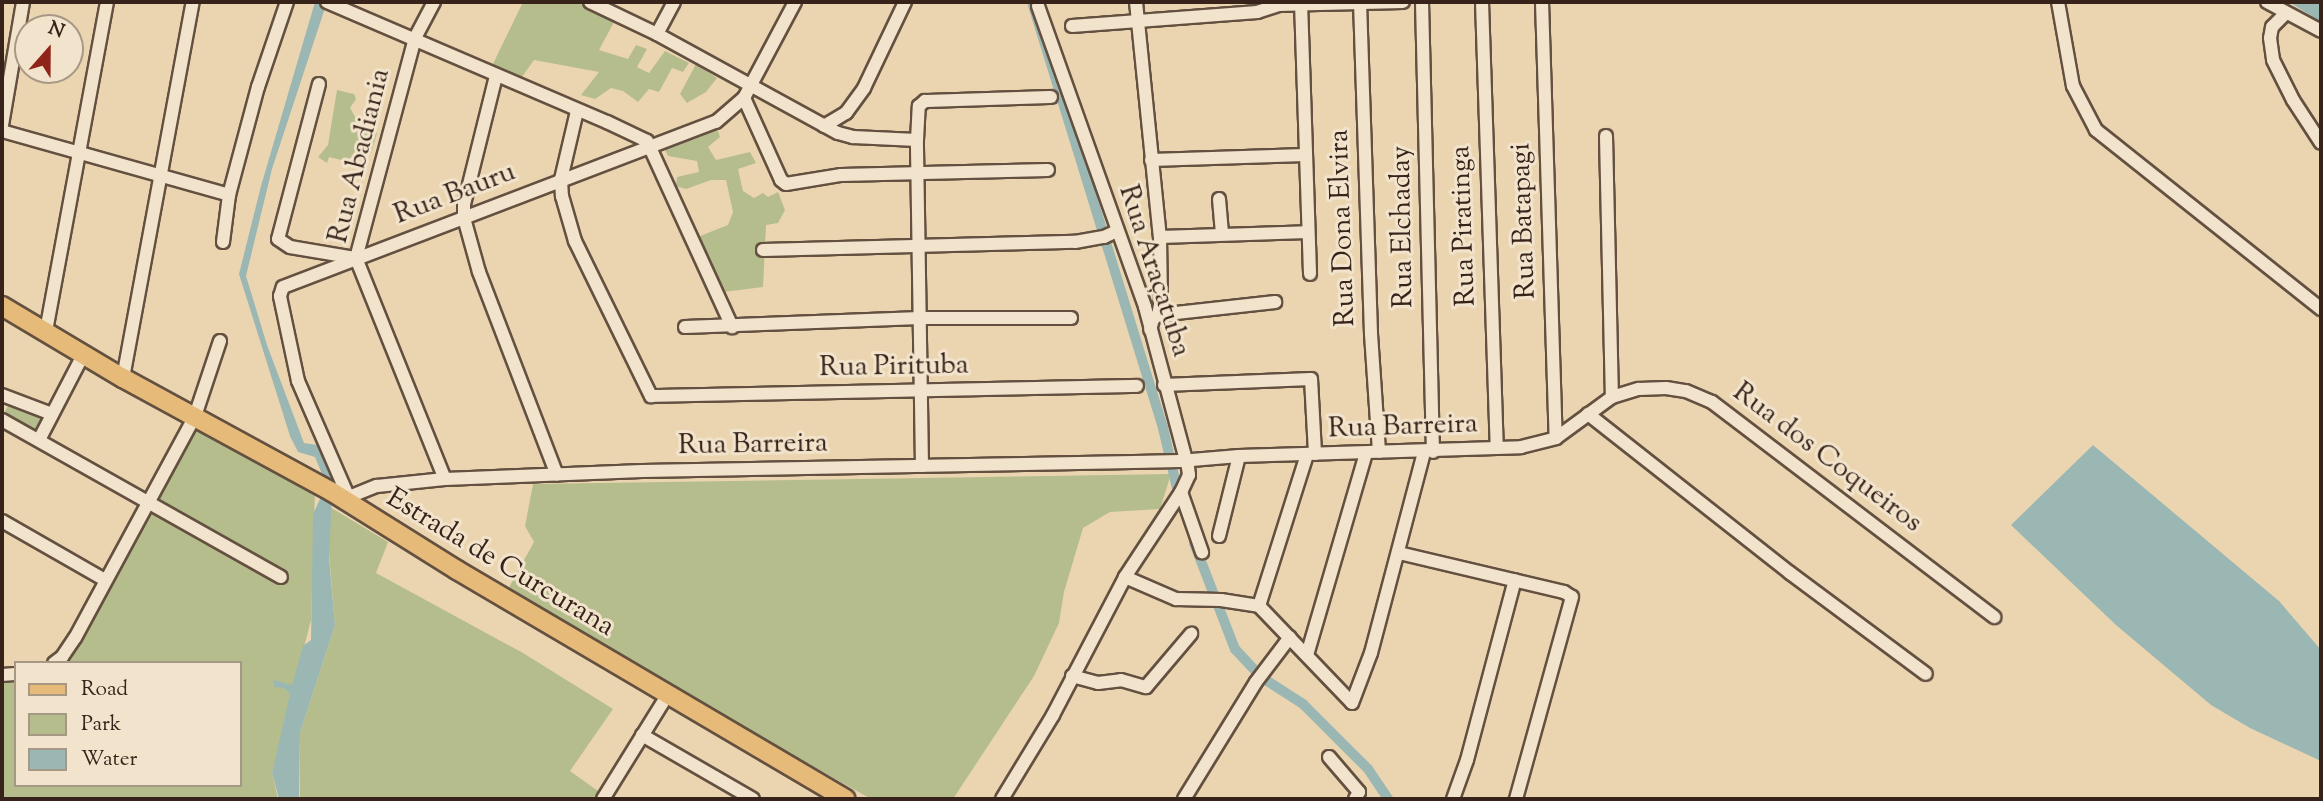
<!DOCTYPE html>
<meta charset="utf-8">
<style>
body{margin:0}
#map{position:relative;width:2323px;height:801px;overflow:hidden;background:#ebd5b1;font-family:"Sorts Mill Goudy",serif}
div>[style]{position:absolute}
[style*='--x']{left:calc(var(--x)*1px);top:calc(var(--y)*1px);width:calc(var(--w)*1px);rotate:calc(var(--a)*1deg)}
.green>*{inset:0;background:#b6bd8d}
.water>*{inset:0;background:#9ab7b4}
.canal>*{height:10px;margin:-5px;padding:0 5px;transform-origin:5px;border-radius:5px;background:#9ab7b4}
.roads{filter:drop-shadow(2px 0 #645040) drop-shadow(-2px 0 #645040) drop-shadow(0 2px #645040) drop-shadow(0 -2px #645040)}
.minor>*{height:12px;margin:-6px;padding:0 6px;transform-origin:6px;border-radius:6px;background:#f2e4cc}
.primary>*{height:18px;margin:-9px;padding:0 9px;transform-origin:9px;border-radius:9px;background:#e6ba78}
span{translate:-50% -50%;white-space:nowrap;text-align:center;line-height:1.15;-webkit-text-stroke:6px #f2e4cc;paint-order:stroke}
.street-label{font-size:28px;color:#37231a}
.frame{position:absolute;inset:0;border:4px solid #37231a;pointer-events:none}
.legend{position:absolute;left:14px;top:661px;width:228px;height:126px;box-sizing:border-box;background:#f2e4cc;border:2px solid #a79785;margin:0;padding:9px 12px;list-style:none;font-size:21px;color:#37231a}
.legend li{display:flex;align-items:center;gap:14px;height:35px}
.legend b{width:35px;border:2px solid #a79785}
.north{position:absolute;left:14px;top:14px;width:70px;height:70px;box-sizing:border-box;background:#f2e4cc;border:2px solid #a79785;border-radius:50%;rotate:21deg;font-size:19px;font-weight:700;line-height:28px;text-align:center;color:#37231a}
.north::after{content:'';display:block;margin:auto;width:24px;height:32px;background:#8f2418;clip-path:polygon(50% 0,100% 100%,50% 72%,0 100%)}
</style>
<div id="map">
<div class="green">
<div style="clip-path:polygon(523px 2px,577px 2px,614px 22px,599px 50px,628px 59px,636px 45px,647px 49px,637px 67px,649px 73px,665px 51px,689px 63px,683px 72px,672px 68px,659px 92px,649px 89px,638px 102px,623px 91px,611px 88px,595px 99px,581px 95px,599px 72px,534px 60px,519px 81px,490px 70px)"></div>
<div style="clip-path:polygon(696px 64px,717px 78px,706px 92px,687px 103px,680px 94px)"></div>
<div style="clip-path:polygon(337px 90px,354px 94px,356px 99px,350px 108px,361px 127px,377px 133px,371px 154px,358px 146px,352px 157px,345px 161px,329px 157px,327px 163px,318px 157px,328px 145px)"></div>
<div style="clip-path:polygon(716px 125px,720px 137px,708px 147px,716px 160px,750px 152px,756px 163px,738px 169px,743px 191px,754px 198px,763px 193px,768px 197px,778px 192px,785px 210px,778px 223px,766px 225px,763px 287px,723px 292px,705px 259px,700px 236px,728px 225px,733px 212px,726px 180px,711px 180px,686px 189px,676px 186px,677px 177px,699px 172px,697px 161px,668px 156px,664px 148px)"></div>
<div style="clip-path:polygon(9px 404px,42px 417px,35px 431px,3px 415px)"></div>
<div style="clip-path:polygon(191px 422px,315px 489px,311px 620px,272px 773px,278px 799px,2px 799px,2px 679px,16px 683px,16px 785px,240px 785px,240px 663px,58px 663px)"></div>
<div style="clip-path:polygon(1171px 474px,1160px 509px,1110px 512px,1083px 528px,1064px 592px,1059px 623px,1034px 676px,953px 799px,871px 799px,506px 593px,534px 542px,525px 526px,533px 484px)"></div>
<div style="clip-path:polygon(325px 504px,388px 542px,376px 573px,523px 653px,613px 709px,570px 771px,605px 796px,603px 799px,300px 799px,300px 733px,335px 625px)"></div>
</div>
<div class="water">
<div style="clip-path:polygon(315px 2px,327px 2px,272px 169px,246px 276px,267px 345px,304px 443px,317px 445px,328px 457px,333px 476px,329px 557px,335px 625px,300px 733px,299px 799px,279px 799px,272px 773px,290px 694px,284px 688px,274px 687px,274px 680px,292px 685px,303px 646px,311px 640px,313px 514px,320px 499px,322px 474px,315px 457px,298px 452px,290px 436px,239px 274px,261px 186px)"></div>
<div style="clip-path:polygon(2290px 2px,2321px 2px,2321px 22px,2297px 7px)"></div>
<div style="clip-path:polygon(2093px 445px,2279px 601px,2321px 650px,2321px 761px,2250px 728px,2211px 705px,2116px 625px,2011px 525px)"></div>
</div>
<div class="canal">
<div style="--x:1032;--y:2;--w:446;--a:72.9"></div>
<div style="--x:1163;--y:428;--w:75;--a:76.9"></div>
<div style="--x:1194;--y:543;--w:114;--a:68.9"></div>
<div style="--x:1235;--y:649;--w:38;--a:47"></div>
<div style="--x:1261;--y:677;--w:50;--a:32.7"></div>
<div style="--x:1303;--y:704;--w:92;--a:45"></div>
<div style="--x:1368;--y:769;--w:36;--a:56"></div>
</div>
<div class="roads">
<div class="minor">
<div style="--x:327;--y:2;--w:305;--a:23.2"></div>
<div style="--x:607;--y:122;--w:44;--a:25.4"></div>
<div style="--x:647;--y:141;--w:205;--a:65.4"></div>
<div style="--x:434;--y:2;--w:41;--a:117.8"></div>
<div style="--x:415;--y:38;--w:228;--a:105"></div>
<div style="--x:356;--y:258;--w:238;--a:68.1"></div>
<div style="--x:590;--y:2;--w:74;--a:25.5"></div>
<div style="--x:657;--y:34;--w:206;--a:28.7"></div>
<div style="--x:838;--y:133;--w:16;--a:15"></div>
<div style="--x:853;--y:137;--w:64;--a:2.7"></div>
<div style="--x:1136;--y:2;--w:236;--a:84.2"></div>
<div style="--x:1160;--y:237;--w:63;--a:89.1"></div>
<div style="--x:1161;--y:300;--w:15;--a:101"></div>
<div style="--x:1158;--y:315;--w:6;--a:141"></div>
<div style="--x:1153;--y:319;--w:11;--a:105"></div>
<div style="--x:1301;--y:2;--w:272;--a:88.1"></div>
<div style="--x:1360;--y:2;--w:332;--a:88.1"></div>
<div style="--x:1371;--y:334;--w:118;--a:86.1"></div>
<div style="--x:1422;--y:2;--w:450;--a:88.6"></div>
<div style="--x:1482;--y:2;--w:446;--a:88.1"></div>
<div style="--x:1542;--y:2;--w:436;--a:88.2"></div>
<div style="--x:2058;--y:2;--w:85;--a:79.9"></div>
<div style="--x:2073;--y:86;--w:50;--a:62.4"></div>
<div style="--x:2096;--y:130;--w:288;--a:38.5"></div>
<div style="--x:2267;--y:2;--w:61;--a:28.2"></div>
<div style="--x:1038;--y:6;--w:319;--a:70.4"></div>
<div style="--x:1145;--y:307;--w:166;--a:75"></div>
<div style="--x:1188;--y:467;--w:8;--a:83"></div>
<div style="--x:1189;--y:475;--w:19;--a:115"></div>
<div style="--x:1181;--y:492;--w:64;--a:70.7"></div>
<div style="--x:2285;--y:14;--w:18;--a:135"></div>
<div style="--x:2272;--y:27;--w:11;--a:100"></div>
<div style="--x:2270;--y:38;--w:22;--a:82"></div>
<div style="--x:2273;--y:60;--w:45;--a:63.4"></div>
<div style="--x:2293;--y:100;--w:51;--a:56.9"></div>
<div style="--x:1072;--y:26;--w:186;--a:-4.3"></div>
<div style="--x:1257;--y:12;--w:22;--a:-18"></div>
<div style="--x:1278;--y:5;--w:125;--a:-1.4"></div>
<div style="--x:657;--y:34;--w:36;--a:-62"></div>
<div style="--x:496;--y:76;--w:132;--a:104"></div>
<div style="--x:464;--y:204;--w:14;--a:90"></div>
<div style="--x:464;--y:218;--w:56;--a:74.5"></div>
<div style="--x:479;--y:272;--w:217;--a:69"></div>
<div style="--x:319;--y:84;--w:160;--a:104.8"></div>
<div style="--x:278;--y:239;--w:14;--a:34"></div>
<div style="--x:290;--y:247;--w:67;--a:9.5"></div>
<div style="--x:744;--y:98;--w:90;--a:65.7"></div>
<div style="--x:781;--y:180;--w:6;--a:39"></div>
<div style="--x:786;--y:184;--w:56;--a:-9.3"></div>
<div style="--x:841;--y:175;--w:207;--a:-1.4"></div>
<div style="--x:577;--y:111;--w:70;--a:103.2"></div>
<div style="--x:561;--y:179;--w:17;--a:87"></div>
<div style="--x:562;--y:196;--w:47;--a:73.9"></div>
<div style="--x:575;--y:241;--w:173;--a:63.9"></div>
<div style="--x:651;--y:396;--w:486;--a:-1.2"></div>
<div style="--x:2;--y:125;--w:125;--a:-80.3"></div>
<div style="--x:824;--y:126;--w:26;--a:-31"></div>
<div style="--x:846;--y:113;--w:31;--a:-54"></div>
<div style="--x:864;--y:88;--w:95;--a:-64.5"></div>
<div style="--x:2;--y:131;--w:236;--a:15.7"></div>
<div style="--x:1606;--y:136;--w:261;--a:88.7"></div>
<div style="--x:1151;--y:160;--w:154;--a:-1.9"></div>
<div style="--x:1219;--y:199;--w:35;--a:85"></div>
<div style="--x:1160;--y:237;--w:147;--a:-1.9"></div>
<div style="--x:223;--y:242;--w:47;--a:-82.7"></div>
<div style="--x:229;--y:195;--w:112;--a:-75"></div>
<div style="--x:258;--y:87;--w:90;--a:-71.2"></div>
<div style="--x:763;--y:250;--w:312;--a:-1.5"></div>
<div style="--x:1075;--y:242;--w:29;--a:-10"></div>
<div style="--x:1104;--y:237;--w:14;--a:-25"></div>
<div style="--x:1158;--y:315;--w:118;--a:-6.3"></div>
<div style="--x:685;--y:327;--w:235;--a:-2.2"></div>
<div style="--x:920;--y:318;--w:151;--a:0"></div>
<div style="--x:46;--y:331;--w:335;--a:-79.5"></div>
<div style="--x:123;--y:378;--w:382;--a:-79.5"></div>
<div style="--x:1164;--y:385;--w:147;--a:-2.3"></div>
<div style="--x:1311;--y:379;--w:75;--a:86.9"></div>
<div style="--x:2;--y:395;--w:53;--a:20.8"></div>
<div style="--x:1588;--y:414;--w:257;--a:38.2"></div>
<div style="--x:1790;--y:573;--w:169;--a:36.6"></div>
<div style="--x:2;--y:420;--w:320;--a:29.4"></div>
<div style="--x:39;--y:440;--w:96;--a:-62.6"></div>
<div style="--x:922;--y:466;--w:326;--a:-90.9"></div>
<div style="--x:917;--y:140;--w:34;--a:-87"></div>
<div style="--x:919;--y:106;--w:8;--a:-40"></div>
<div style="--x:925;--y:101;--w:126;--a:-1.8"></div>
<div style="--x:348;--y:496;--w:125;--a:-113.5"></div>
<div style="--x:298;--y:381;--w:87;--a:-102"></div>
<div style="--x:280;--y:296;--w:9;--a:-72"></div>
<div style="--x:283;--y:287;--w:463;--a:-20.9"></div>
<div style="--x:716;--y:122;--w:37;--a:-41"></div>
<div style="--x:744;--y:98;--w:109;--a:-62"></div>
<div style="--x:344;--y:499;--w:35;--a:-22"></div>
<div style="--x:377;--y:486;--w:68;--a:-5.9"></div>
<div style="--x:445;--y:479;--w:197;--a:-2.3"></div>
<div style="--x:642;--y:471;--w:538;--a:-1.06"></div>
<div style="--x:1180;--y:461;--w:59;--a:-4.8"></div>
<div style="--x:1239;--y:456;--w:282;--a:-1.8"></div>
<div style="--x:1521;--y:447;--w:36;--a:-14"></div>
<div style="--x:1556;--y:438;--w:69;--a:-36.2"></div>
<div style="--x:1612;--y:397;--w:28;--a:-17"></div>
<div style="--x:1639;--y:389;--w:27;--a:-2"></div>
<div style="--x:1666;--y:388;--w:20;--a:9"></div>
<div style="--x:1686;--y:391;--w:28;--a:23"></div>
<div style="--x:1712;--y:402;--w:355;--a:37.3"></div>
<div style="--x:2;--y:521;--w:119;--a:29.8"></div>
<div style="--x:1219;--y:536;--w:82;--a:-76"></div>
<div style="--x:1399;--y:553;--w:170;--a:13.3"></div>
<div style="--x:1564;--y:592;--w:9;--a:32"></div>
<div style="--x:1572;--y:597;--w:210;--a:105.5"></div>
<div style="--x:1125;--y:577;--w:56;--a:23.3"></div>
<div style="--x:1176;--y:599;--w:45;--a:1.3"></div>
<div style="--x:1221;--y:600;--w:38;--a:9"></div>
<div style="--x:1259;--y:606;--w:134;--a:46.2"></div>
<div style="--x:1352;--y:703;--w:53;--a:-69.2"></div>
<div style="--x:1371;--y:653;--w:208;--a:-75.2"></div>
<div style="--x:1259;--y:606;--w:158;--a:-72.4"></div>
<div style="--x:1307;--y:655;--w:210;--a:-73.7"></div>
<div style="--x:54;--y:663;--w:10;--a:-37"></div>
<div style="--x:62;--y:657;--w:23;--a:-56"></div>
<div style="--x:75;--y:638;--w:252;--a:-61.6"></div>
<div style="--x:195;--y:416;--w:79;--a:-71.6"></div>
<div style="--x:2;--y:675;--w:14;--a:-4"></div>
<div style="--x:1072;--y:676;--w:27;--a:15"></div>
<div style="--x:1098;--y:683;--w:23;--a:-7"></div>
<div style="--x:1121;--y:680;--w:26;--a:16"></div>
<div style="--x:1146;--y:687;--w:70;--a:-49.7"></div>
<div style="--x:642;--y:735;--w:128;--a:30"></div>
<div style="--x:1329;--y:757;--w:46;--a:49.4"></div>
<div style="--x:1359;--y:792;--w:8;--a:120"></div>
<div style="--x:603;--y:799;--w:123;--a:-58.2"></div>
<div style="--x:1002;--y:799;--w:98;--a:-58.7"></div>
<div style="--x:1053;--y:715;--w:156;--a:-62.4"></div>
<div style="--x:1125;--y:577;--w:102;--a:-56.6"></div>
<div style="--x:1184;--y:799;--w:137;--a:-58.4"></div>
<div style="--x:1256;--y:682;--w:56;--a:-52.9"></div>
<div style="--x:1453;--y:799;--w:41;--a:-70.3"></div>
<div style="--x:1467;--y:760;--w:186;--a:-75.1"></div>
</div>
<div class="primary">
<div style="--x:2;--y:306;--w:141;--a:30.8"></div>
<div style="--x:123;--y:378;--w:238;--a:28.6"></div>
<div style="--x:332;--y:492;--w:147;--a:32"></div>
<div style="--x:457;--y:570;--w:451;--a:30.5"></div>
</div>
</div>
<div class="street-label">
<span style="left:360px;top:156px;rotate:-76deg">Rua Abadiania</span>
<span style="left:455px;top:194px;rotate:-21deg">Rua Bauru</span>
<span style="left:1524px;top:221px;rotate:-92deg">Rua Batapagi</span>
<span style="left:1464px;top:226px;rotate:-92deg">Rua Piratinga</span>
<span style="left:1403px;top:227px;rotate:-91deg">Rua Elchaday</span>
<span style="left:1343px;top:228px;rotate:-92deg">Rua Dona Elvira</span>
<span style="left:1154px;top:271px;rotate:72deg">Rua Araçatuba</span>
<span style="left:894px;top:367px;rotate:-1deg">Rua Pirituba</span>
<span style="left:1403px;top:427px;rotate:-2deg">Rua Barreira</span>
<span style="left:753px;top:445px;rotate:-1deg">Rua Barreira</span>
<span style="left:1827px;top:458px;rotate:37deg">Rua dos Coqueiros</span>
<span style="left:500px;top:563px;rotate:31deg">Estrada de Curcurana</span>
</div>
<div class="frame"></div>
<ul class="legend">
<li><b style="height:9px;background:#e6ba78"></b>Road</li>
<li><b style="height:19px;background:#b6bd8d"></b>Park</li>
<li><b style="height:19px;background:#9ab7b4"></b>Water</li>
</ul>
<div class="north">N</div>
</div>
